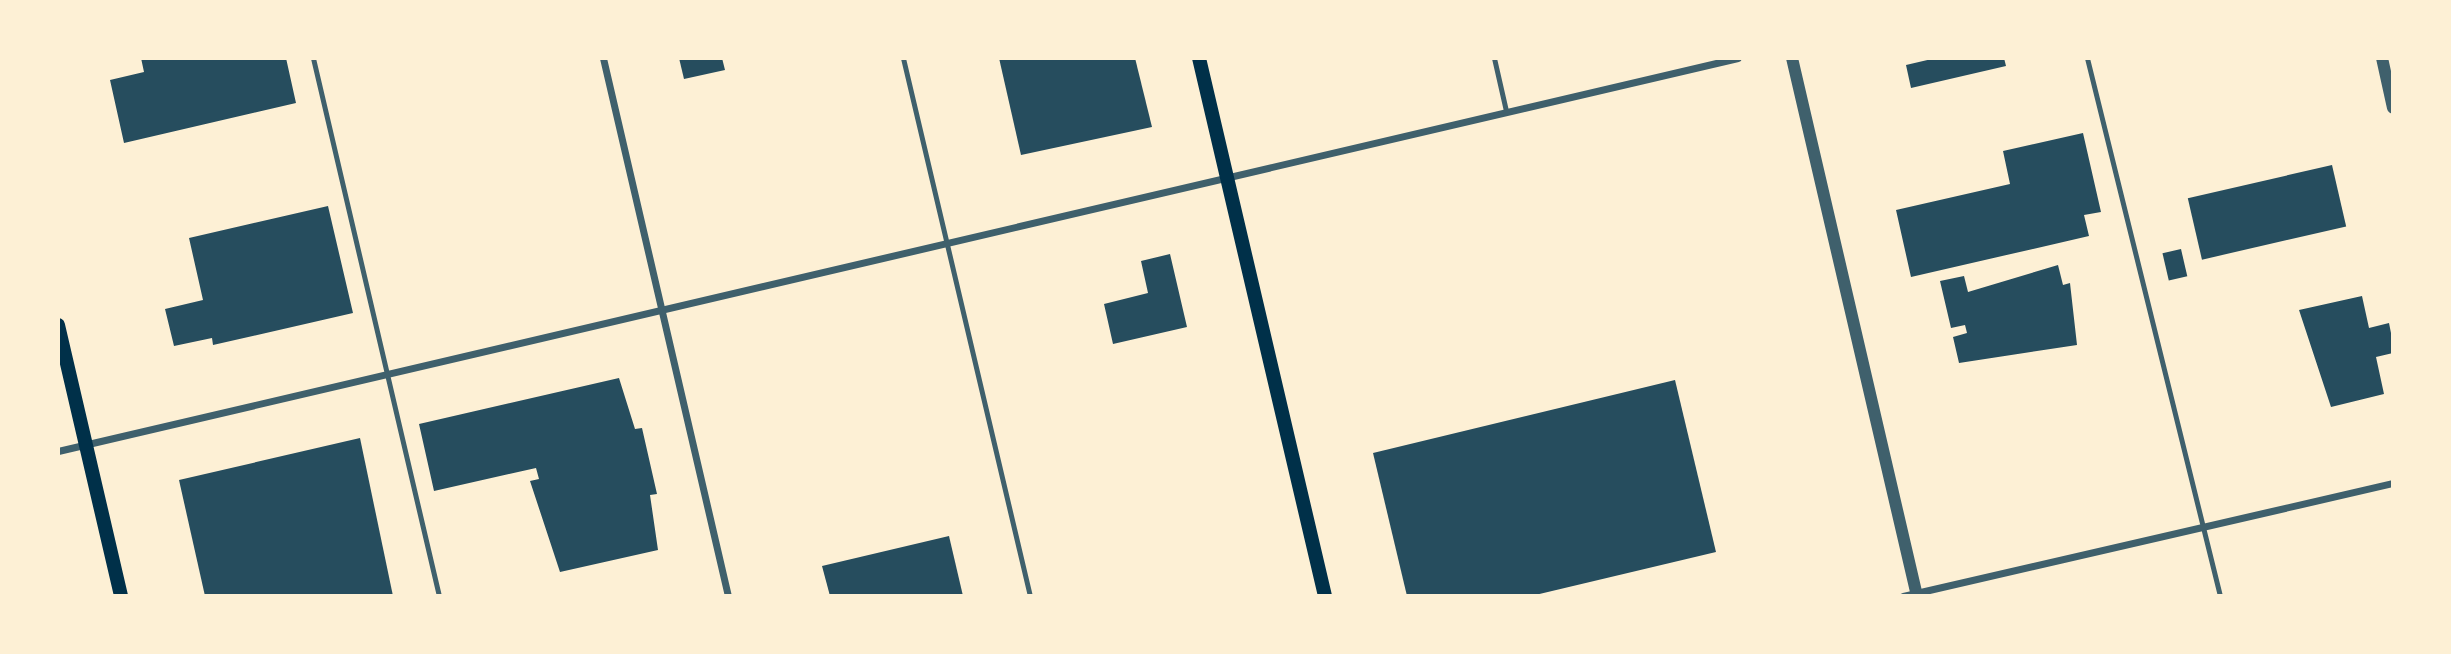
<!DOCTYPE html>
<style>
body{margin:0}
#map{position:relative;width:2451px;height:654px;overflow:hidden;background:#fdf0d5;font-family:"PT Sans Narrow",sans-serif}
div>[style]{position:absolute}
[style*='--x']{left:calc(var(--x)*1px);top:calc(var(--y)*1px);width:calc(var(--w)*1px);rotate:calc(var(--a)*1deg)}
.building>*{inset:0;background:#264d5e;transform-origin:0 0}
.service>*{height:5px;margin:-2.5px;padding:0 2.5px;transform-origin:2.5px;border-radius:2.5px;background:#3f606c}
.minor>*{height:7px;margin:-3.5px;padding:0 3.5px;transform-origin:3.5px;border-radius:3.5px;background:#3f606c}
.tertiary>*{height:12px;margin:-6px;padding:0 6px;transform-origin:6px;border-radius:6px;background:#3f606c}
.secondary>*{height:14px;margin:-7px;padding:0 7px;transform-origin:7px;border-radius:7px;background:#003049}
span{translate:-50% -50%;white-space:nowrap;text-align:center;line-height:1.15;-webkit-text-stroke:6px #fdf0d5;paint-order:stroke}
.frame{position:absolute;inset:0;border:60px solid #fdf0d5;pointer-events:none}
</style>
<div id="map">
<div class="building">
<div style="clip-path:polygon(141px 58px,286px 58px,296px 103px,124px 143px,110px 80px,144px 72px)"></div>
<div style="clip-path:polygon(679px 58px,722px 58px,725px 70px,684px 79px)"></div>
<div style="clip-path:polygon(999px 58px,1135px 58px,1152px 127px,1021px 155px)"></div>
<div style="clip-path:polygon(1936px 58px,2004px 58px,2006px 66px,1911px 88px,1906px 65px)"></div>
<div style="clip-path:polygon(2083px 133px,2101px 212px,2084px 215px,2089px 236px,1911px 277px,1896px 210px,2010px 184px,2003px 151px)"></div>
<div style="left:2332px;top:165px;width:63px;height:148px;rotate:77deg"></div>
<div style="clip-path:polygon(328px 206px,353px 313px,213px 345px,212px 338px,174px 346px,165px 309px,203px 300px,189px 238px)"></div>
<div style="left:2181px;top:249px;width:28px;height:19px;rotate:77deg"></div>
<div style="clip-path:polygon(1170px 254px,1187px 327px,1113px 344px,1104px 304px,1148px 293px,1141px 261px)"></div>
<div style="clip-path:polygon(2058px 265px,2063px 285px,2070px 283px,2077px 345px,1959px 363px,1953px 337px,1967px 333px,1965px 325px,1951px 328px,1940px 281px,1964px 276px,1968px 292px)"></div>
<div style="clip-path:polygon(2362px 296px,2369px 328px,2389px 323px,2393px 343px,2393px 353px,2376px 357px,2384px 394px,2331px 407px,2299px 310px)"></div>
<div style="clip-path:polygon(619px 378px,635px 429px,642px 428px,657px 494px,650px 495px,658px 550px,560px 572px,530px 481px,539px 479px,536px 468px,434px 491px,419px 424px)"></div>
<div style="clip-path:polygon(1675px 380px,1716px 552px,1531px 596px,1407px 596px,1373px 453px)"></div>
<div style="clip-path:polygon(360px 438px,393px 596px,205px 596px,179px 480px)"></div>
<div style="clip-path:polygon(949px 536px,963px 596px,830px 596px,822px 566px)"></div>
</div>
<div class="service">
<div style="--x:313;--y:58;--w:553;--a:76.82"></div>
<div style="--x:903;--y:58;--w:553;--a:76.72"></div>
<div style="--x:1494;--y:58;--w:54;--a:77.2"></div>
<div style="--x:2087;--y:58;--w:554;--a:76.11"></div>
</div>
<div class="minor">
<div style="--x:603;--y:58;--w:552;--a:76.92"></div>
<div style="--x:58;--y:451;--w:1725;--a:-13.17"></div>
<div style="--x:1903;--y:596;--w:503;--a:-12.99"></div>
</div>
<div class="tertiary">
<div style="--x:1792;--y:58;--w:552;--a:76.92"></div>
<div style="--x:2382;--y:58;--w:51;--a:77.6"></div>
</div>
<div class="secondary">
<div style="--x:1199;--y:58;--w:553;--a:76.82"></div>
<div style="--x:58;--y:325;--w:278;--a:76.9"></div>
</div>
<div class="frame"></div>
</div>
